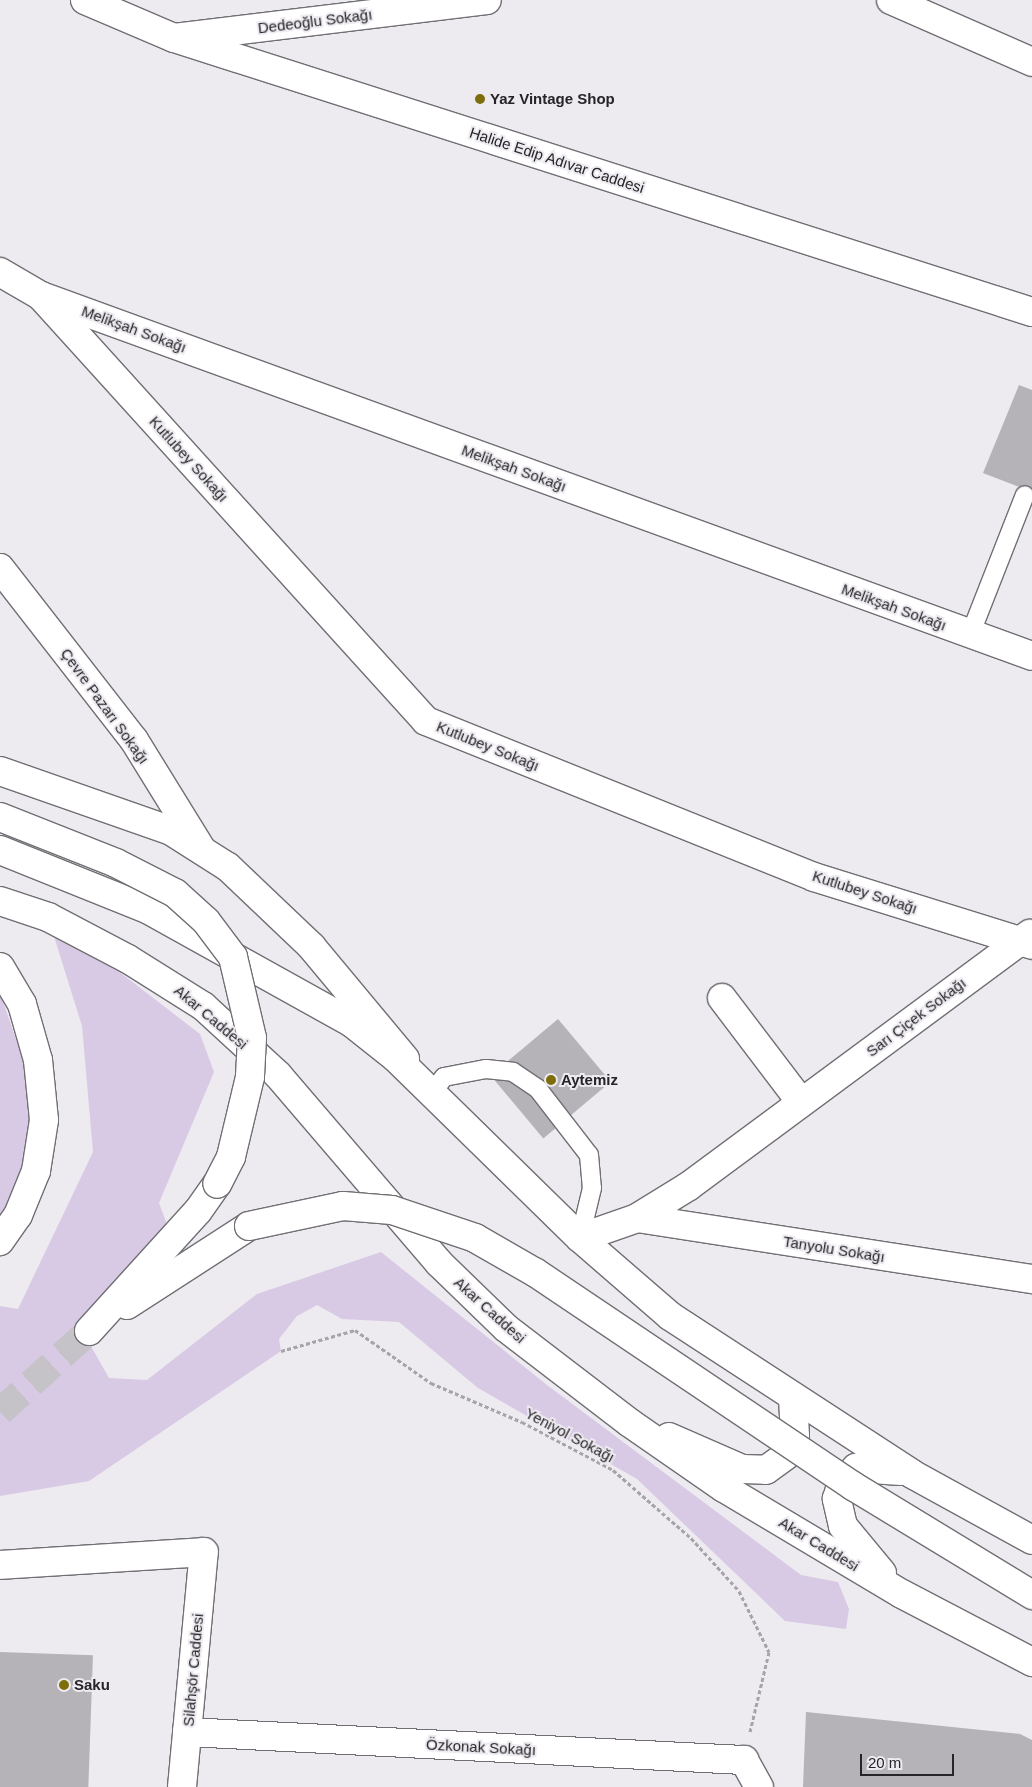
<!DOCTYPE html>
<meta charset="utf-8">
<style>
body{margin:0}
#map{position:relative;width:1032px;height:1787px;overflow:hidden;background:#edeaf0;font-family:Helvetica,sans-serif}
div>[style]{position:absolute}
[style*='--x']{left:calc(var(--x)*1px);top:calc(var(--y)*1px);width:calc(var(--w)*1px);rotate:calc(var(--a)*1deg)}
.green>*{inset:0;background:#d8cae5}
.building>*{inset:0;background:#b5b2b8;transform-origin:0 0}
.primary-tunnel>*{height:28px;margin-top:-14px;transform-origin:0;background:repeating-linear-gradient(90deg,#c5c2c8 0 28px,transparent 0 42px)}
.path>*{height:3px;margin-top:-1.5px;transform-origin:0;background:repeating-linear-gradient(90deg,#a6a4a9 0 4px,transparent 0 6.5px)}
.roads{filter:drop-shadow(1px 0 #716f74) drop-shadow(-1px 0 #716f74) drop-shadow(0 1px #716f74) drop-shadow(0 -1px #716f74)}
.lane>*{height:18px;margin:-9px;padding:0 9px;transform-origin:9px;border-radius:9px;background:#fff}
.street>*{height:28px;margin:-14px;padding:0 14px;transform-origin:14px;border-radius:14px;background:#fff}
.secondary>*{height:28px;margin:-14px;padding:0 14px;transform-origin:14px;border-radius:14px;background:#fff}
.primary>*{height:28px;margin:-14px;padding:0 14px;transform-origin:14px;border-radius:14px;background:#fff}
.bridges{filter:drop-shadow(1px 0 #716f74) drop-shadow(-1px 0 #716f74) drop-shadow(0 1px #716f74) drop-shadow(0 -1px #716f74)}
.primary-bridge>*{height:28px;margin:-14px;padding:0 14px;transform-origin:14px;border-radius:14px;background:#fff}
.dots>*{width:14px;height:14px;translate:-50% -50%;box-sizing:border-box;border:2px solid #edeaf0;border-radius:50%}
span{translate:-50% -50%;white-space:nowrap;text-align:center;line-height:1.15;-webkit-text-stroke:4px #edeaf0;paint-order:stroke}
.street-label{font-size:15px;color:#262427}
.poi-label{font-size:15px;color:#262427;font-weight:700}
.left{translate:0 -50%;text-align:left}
.scale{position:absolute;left:860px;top:1754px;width:94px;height:22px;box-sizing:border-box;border:2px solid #262427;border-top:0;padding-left:6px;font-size:15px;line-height:18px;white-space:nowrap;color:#262427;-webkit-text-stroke:4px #edeaf0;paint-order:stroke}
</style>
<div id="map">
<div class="green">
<div style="clip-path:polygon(48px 917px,200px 1034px,214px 1072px,159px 1203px,168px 1227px,88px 1341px,109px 1378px,147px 1380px,257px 1294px,381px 1252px,547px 1385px,801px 1575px,838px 1582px,849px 1609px,846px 1629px,785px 1621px,637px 1479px,478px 1388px,399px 1322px,342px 1319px,317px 1305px,297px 1316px,279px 1339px,281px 1351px,89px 1481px,0 1496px,0 1306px,18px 1309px,93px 1152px,82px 1026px)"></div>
<div style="clip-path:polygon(0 993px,44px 1120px,0 1223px)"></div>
</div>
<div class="building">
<div style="clip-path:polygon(1019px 385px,1032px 390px,1032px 492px,983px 473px)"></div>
<div style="left:558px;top:1019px;width:82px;height:88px;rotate:50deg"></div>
<div style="left:0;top:1652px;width:93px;height:135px;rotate:2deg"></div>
<div style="clip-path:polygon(806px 1712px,1020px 1734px,1032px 1740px,1032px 1787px,803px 1787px)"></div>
</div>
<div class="primary-tunnel">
<div style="--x:0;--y:1412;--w:120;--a:-42.3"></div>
</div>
<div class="path">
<div style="--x:281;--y:1351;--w:77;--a:-15.8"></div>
<div style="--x:355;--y:1330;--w:93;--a:34.9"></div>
<div style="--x:431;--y:1383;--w:99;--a:23.2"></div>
<div style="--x:522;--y:1422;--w:103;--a:27.8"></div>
<div style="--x:613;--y:1470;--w:103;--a:41.1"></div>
<div style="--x:691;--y:1538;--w:72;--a:47.8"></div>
<div style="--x:739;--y:1591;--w:68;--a:63.8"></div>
<div style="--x:769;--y:1652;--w:82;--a:103.4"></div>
</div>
<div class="roads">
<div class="lane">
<div style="--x:970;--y:635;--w:150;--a:-68.6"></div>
<div style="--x:432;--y:1093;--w:20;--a:-53"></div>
<div style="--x:444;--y:1077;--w:43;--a:-10.8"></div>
<div style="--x:486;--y:1069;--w:27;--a:6"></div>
<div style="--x:513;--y:1072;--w:30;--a:34"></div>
<div style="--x:538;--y:1089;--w:83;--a:52.3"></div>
<div style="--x:589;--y:1155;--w:33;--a:85"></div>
<div style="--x:592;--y:1188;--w:51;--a:103.5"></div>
</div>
<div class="street">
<div style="--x:891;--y:0;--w:154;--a:23.7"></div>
<div style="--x:174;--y:38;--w:315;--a:-6.9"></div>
<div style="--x:0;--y:272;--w:48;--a:30.3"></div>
<div style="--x:41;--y:296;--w:1054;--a:19.96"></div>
<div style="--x:41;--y:296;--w:573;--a:47.83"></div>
<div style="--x:426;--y:721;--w:418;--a:21.9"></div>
<div style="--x:814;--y:877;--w:228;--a:17.3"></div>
<div style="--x:0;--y:568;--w:218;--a:52.1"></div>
<div style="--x:134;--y:740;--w:129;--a:58.3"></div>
<div style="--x:722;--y:998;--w:131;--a:52.8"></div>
<div style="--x:637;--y:1218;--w:400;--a:8.8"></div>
<div style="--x:580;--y:1238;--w:60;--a:-19.3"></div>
<div style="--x:637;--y:1218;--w:61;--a:-31.6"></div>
<div style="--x:689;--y:1186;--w:424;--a:-36.5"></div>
<div style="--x:0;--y:1565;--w:204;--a:-3.6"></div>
<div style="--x:187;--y:1732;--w:558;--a:2.88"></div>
<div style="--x:744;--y:1760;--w:31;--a:61"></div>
</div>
<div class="secondary">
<div style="--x:85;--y:0;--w:97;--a:23.1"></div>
<div style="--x:174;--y:38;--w:901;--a:17.71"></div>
<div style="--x:0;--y:771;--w:181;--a:19.3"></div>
<div style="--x:171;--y:831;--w:67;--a:32.3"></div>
<div style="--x:228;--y:867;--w:115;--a:43.6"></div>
<div style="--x:311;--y:946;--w:147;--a:50.2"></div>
<div style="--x:182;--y:1787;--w:236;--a:-84.7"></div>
</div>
<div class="primary">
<div style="--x:0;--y:850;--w:161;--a:21.9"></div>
<div style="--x:149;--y:910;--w:232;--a:29.1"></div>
<div style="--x:352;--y:1023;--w:56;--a:38.5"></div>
<div style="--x:396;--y:1058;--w:257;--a:44.4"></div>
<div style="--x:580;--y:1238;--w:119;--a:40.9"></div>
<div style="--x:670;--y:1316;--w:289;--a:33.1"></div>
<div style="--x:912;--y:1474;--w:137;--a:28.8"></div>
<div style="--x:0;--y:901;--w:51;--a:18.4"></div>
<div style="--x:48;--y:917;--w:90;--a:27.7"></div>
<div style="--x:128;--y:959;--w:89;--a:32.1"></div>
<div style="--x:203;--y:1006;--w:102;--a:42.6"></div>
<div style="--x:278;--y:1075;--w:248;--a:49.4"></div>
<div style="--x:439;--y:1263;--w:93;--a:44.1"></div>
<div style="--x:506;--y:1328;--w:156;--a:37.5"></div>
<div style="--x:630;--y:1423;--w:114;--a:34.7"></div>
<div style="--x:724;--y:1488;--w:207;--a:30.8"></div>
<div style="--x:902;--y:1594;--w:147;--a:27.6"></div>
<div style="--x:0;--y:967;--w:43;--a:59.3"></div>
<div style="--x:22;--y:1004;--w:58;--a:74.1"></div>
<div style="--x:38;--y:1060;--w:60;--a:84.3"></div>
<div style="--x:44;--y:1120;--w:52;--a:98.9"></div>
<div style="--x:36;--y:1171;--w:48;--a:112.2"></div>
<div style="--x:18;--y:1215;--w:32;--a:125"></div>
<div style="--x:127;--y:1305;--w:145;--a:-32.9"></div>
<div style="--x:89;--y:1331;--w:162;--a:-47.8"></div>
<div style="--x:198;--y:1211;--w:33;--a:-55"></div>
<div style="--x:669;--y:1437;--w:80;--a:23.7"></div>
<div style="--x:742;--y:1469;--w:24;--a:2"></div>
<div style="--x:766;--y:1470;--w:29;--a:-36"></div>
<div style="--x:789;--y:1453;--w:18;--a:-71"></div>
<div style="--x:795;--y:1436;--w:36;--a:-93"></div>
<div style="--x:882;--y:1573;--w:61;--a:-129.7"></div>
<div style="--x:843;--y:1526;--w:28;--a:-103"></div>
<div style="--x:837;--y:1499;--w:15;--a:-74"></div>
<div style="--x:841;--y:1485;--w:23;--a:-49"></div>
<div style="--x:856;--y:1468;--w:45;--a:3.8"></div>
</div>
</div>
<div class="bridges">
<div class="primary-bridge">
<div style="--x:0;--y:817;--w:125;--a:21.6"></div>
<div style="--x:116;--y:863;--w:66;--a:27"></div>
<div style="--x:175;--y:893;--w:42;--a:42.1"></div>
<div style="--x:206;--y:921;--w:45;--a:53.1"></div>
<div style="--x:233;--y:957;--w:83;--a:76.8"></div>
<div style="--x:252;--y:1038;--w:39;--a:93"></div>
<div style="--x:250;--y:1077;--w:82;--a:103.4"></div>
<div style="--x:231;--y:1157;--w:30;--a:117"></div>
<div style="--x:249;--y:1226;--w:96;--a:-12"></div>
<div style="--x:343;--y:1206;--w:49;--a:4.7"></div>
<div style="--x:392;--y:1210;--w:88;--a:18.6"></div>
<div style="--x:475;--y:1238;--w:70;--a:29.8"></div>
<div style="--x:536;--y:1273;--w:382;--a:33.9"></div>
<div style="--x:853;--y:1486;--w:210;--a:31.3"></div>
</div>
</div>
<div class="dots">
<div style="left:480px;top:99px;background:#7d6e0b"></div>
<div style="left:551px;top:1080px;background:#7d6e0b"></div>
<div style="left:64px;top:1685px;background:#7d6e0b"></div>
</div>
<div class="street-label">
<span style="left:315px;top:21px;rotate:-7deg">Dedeoğlu Sokağı</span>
<span style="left:557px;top:160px;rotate:18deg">Halide Edip Adıvar Caddesi</span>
<span style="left:134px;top:329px;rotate:20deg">Melikşah Sokağı</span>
<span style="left:189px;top:459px;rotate:48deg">Kutlubey Sokağı</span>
<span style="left:514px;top:468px;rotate:20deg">Melikşah Sokağı</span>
<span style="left:894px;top:607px;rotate:20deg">Melikşah Sokağı</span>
<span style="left:105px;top:706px;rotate:54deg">Çevre Pazarı Sokağı</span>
<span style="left:488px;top:746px;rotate:22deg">Kutlubey Sokağı</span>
<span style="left:865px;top:892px;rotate:18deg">Kutlubey Sokağı</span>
<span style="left:211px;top:1017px;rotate:40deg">Akar Caddesi</span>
<span style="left:916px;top:1017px;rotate:-37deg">Sarı Çiçek Sokağı</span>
<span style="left:834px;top:1249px;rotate:9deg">Tanyolu Sokağı</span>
<span style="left:490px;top:1310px;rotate:42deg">Akar Caddesi</span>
<span style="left:570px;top:1435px;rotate:28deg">Yeniyol Sokağı</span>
<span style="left:819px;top:1544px;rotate:31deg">Akar Caddesi</span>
<span style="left:193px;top:1670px;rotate:-85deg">Silahşör Caddesi</span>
<span style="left:481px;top:1747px;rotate:3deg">Özkonak Sokağı</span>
</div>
<div class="poi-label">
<span class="left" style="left:490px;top:99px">Yaz Vintage Shop</span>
<span class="left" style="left:561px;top:1080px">Aytemiz</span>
<span class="left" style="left:74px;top:1685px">Saku</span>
</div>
<div class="scale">20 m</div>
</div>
